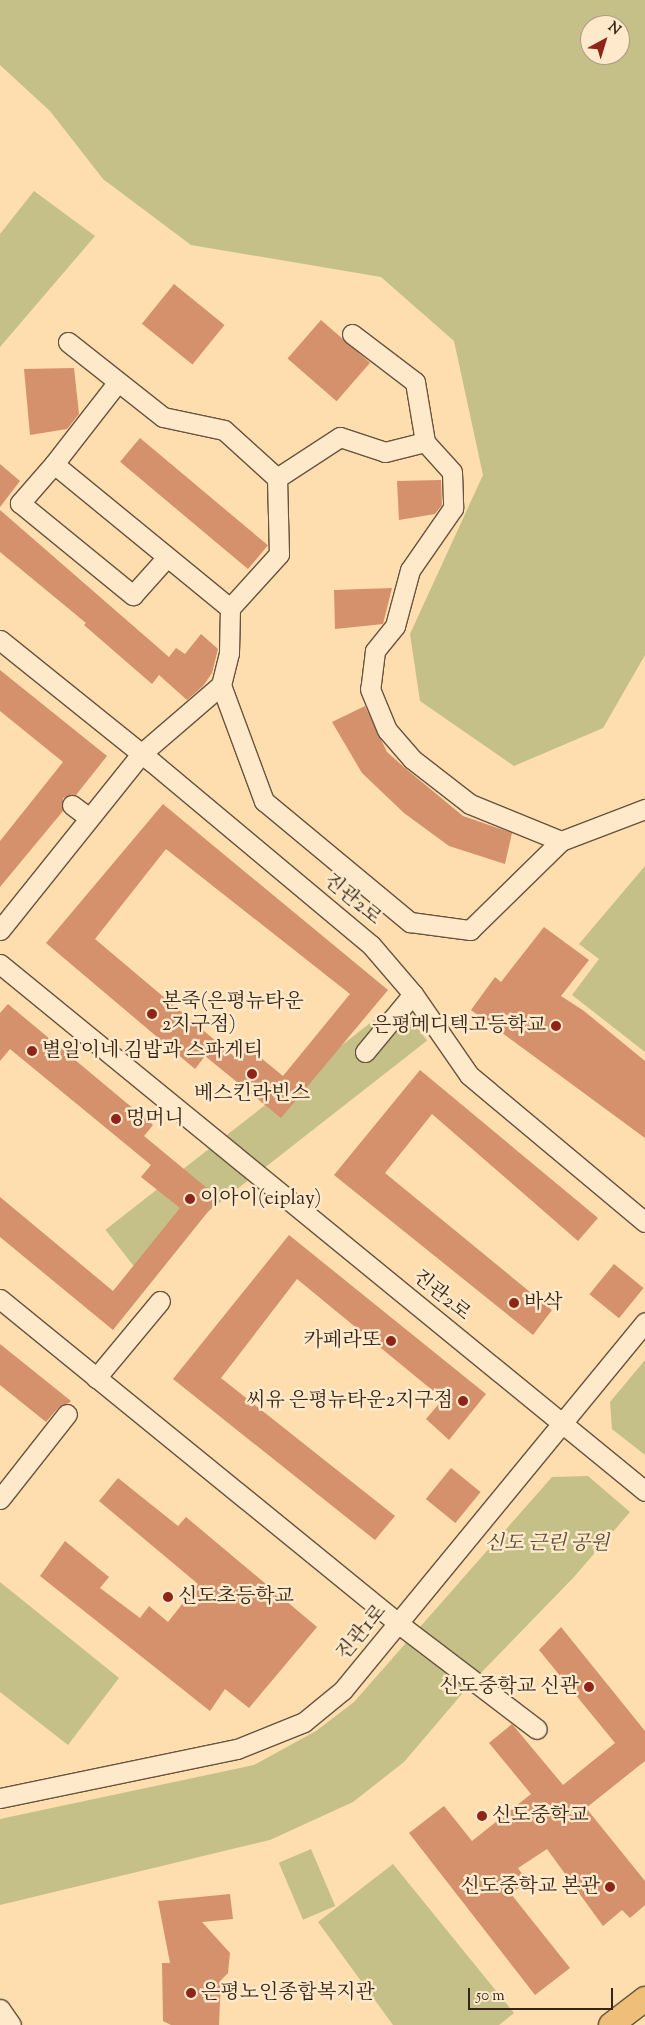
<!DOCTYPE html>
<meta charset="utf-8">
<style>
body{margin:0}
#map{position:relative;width:645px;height:2025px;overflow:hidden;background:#feddaf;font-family:"Sorts Mill Goudy","Noto Serif KR",serif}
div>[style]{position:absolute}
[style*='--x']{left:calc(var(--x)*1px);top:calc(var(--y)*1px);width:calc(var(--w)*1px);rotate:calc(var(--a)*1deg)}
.green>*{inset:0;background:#c4c088;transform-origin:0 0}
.building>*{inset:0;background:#d5906c;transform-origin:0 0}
.roads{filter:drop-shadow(1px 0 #68543e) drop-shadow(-1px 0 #68543e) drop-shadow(0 1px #68543e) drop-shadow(0 -1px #68543e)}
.minor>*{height:19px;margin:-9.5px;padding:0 9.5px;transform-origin:9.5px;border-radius:9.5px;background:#fee9cb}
.major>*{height:24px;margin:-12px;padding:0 12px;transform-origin:12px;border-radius:12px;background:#efbe78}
.dots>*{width:14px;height:14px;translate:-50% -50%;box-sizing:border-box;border:2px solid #fee9cb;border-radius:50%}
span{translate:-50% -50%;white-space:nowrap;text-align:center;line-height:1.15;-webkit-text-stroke:5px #fee9cb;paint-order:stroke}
.street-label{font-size:20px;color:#362619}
.poi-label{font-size:20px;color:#362619}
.left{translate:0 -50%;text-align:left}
.right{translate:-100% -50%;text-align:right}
.park-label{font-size:20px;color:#5a4c35;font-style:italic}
.north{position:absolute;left:580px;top:15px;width:50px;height:50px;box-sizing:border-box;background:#fee9cb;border:1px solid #ae9b84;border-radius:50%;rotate:39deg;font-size:14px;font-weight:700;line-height:20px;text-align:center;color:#362619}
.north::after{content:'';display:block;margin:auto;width:18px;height:22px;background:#8f2418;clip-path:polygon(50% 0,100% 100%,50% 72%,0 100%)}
.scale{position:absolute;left:468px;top:1988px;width:145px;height:22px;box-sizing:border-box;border:2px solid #362619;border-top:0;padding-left:6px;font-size:15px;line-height:18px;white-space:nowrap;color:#362619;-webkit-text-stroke:4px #fee9cb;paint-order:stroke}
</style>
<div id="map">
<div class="green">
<div style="clip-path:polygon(evenodd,0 0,645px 0,645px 655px,603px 728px,514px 766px,420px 701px,410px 634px,483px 475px,454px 341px,381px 277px,191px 245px,103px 179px,50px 111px,0 65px,0 0,590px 25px,620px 25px,620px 55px,590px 55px,590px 25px)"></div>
<div style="clip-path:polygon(34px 191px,95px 236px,0 347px,0 234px)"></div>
<div style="clip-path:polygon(645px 866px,645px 1052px,572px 995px,599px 959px,579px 944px)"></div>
<div style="left:397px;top:1002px;width:49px;height:370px;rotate:52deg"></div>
<div style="clip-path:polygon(645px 1360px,645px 1455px,612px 1429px,610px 1402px)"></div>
<div style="clip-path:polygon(588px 1476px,630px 1512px,574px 1577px,473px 1681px,404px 1762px,353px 1802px,270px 1840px,0 1905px,0 1819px,254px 1765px,316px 1731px,354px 1702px,552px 1477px)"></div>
<div style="clip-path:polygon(0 1582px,119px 1678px,68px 1745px,0 1692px)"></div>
<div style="left:311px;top:1849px;width:62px;height:35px;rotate:67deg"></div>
<div style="clip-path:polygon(393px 1864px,514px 2013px,499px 2025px,393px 2025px,318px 1922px)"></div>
</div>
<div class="building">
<div style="left:174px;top:284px;width:65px;height:51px;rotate:39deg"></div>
<div style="left:321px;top:320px;width:65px;height:51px;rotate:41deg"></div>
<div style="clip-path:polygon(74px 368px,79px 414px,67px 429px,30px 435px,24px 369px)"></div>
<div style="left:140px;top:438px;width:167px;height:31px;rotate:40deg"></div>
<div style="clip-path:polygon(0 464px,20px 481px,0 507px)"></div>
<div style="clip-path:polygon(441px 480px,442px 505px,435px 514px,399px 520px,397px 481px)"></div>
<div style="clip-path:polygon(0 510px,169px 657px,176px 648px,185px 654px,201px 634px,218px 649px,212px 673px,203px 686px,187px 700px,159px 675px,152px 684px,84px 625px,86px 623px,0 552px)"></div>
<div style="clip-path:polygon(392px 588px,383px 624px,335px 629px,334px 590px)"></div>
<div style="clip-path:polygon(0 670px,107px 756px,76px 795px,63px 798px,63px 811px,0 887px,0 841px,63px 762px,0 711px)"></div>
<div style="clip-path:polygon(365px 706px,387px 752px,405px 768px,463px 816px,512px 833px,505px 864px,449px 846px,404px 813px,362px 773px,332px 722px)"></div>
<div style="clip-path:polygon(evenodd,163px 804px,388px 990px,281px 1118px,205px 1056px,195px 1069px,46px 943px,163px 804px,166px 849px,350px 994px,283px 1076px,245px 1045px,236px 1058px,95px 939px,166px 849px)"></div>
<div style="clip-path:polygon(544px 927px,589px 960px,561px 996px,584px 1011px,645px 1061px,645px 1138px,471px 1010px,495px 977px,501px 982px)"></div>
<div style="clip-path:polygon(8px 1004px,153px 1125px,144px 1136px,219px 1198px,113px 1330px,0 1237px,0 1197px,113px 1291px,180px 1208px,141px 1177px,151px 1165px,10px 1049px,0 1061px,0 1013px)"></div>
<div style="clip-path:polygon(420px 1070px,598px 1218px,578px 1241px,432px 1114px,385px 1173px,552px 1310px,533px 1335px,334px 1175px)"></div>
<div style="clip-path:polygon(289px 1235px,486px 1394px,449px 1440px,426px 1419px,443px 1399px,297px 1279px,221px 1378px,395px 1516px,375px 1540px,173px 1379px)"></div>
<div style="left:614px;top:1264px;width:38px;height:39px;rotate:39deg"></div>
<div style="clip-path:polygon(0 1344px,71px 1401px,69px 1403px,59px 1407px,46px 1422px,0 1385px)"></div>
<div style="left:451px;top:1468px;width:38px;height:40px;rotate:39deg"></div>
<div style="clip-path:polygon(118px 1478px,178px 1526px,186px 1517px,317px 1627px,249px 1708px,225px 1689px,210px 1711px,40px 1576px,65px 1541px,109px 1577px,100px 1588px,140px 1618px,149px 1606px,168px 1622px,198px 1584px,99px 1501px)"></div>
<div style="clip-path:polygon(561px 1627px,645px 1731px,645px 1761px,586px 1808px,645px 1881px,645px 1905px,630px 1918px,622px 1910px,603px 1926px,547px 1849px,518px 1868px,527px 1881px,511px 1894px,570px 1968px,535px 1995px,409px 1833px,444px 1806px,472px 1841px,531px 1794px,489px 1743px,512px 1724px,563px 1785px,615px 1743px,539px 1650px)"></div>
<div style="clip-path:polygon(230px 1894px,233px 1919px,202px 1922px,230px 1953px,228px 1973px,221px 1980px,219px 2025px,171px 2025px,163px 2021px,162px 1963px,170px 1963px,158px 1901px)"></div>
</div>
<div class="roads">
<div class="minor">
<div style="--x:352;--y:334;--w:79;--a:37.3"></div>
<div style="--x:415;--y:382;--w:61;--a:80.5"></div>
<div style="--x:425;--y:442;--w:40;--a:48"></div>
<div style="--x:452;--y:472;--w:36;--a:88"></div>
<div style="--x:453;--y:508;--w:75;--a:124.7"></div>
<div style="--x:410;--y:570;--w:58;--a:105"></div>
<div style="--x:395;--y:626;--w:32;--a:129"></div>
<div style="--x:375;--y:651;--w:38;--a:97"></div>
<div style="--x:370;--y:689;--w:44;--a:67.5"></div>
<div style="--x:387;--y:730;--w:38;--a:49"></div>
<div style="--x:412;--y:759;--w:73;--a:37.8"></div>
<div style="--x:470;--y:804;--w:98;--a:22.1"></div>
<div style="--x:68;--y:342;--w:121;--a:38.3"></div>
<div style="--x:163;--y:417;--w:62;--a:12"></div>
<div style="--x:224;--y:430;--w:72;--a:42.2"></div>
<div style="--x:277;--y:478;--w:76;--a:88.5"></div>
<div style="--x:279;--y:554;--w:73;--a:132.2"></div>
<div style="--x:230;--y:608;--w:45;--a:91.3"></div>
<div style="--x:229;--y:653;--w:33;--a:104"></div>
<div style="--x:221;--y:685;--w:124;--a:69.7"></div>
<div style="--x:264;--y:801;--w:190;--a:39.7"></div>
<div style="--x:410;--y:922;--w:61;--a:7.6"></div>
<div style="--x:470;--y:930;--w:127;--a:-44.4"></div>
<div style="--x:561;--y:841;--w:90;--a:-20.9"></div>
<div style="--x:117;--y:383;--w:103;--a:127.9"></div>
<div style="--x:54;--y:464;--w:227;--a:39.3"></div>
<div style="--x:54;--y:464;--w:52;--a:131.1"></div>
<div style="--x:20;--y:503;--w:146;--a:39.2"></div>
<div style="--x:133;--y:595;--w:51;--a:-48.2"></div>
<div style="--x:277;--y:478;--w:75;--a:-33.1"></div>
<div style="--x:340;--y:437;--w:47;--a:18.4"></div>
<div style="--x:385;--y:452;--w:41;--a:-14"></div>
<div style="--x:0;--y:640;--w:195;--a:38.8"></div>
<div style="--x:152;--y:762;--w:285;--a:39.9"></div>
<div style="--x:371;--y:945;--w:65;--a:49.4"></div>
<div style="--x:413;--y:994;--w:98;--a:55.3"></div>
<div style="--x:469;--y:1075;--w:229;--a:39.9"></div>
<div style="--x:72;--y:805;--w:21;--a:37"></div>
<div style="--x:0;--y:930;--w:227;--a:-51.3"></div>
<div style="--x:142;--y:753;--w:104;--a:-40.7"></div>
<div style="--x:0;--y:964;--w:833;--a:39.25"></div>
<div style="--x:365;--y:1052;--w:75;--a:-50.4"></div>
<div style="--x:0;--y:1299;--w:515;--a:39.16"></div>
<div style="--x:399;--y:1624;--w:173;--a:37.3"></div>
<div style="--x:96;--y:1378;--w:100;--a:-50.3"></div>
<div style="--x:0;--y:1499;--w:108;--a:-51.8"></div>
<div style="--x:0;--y:1798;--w:242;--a:-11.7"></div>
<div style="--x:237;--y:1749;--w:72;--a:-21.9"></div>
<div style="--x:304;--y:1722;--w:50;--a:-39.4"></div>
<div style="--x:343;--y:1690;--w:476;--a:-50.6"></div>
<div style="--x:0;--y:2009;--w:19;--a:55"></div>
</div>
<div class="major">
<div style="--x:611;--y:2025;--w:43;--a:-37.4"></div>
</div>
</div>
<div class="dots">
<div style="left:152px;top:1014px;background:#8f2418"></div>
<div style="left:556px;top:1026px;background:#8f2418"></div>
<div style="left:32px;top:1051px;background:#8f2418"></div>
<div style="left:252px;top:1074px;background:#8f2418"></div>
<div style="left:116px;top:1119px;background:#8f2418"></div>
<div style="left:190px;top:1199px;background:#8f2418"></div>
<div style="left:514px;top:1303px;background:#8f2418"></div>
<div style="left:391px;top:1341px;background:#8f2418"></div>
<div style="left:463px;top:1401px;background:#8f2418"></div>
<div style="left:168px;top:1597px;background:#8f2418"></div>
<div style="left:589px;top:1687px;background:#8f2418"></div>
<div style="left:482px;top:1816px;background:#8f2418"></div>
<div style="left:610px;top:1887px;background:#8f2418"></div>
<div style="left:191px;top:1993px;background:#8f2418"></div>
</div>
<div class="street-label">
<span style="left:352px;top:900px;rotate:40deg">진관2로</span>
<span style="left:441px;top:1296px;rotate:39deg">진관2로</span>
<span style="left:362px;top:1633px;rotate:-50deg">진관1로</span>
</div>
<div class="poi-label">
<span class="left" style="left:162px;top:1014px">본죽(은평뉴타운<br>2지구점)</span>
<span class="right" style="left:546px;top:1026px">은평메디텍고등학교</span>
<span class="left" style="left:42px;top:1051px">별일이네 김밥과 스파게티</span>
<span style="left:252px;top:1094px">베스킨라빈스</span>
<span class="left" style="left:126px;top:1119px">멍머니</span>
<span class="left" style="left:200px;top:1199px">이아이(eiplay)</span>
<span class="left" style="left:524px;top:1303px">바삭</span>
<span class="right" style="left:381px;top:1341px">카페라또</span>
<span class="right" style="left:453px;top:1401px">씨유 은평뉴타운2지구점</span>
<span class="left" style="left:178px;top:1597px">신도초등학교</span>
<span class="right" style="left:579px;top:1687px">신도중학교 신관</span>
<span class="left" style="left:492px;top:1816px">신도중학교</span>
<span class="right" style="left:600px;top:1887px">신도중학교 본관</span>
<span class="left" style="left:201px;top:1993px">은평노인종합복지관</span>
</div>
<div class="park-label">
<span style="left:547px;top:1544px">신도 근린 공원</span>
</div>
<div class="north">N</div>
<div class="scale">50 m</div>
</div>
